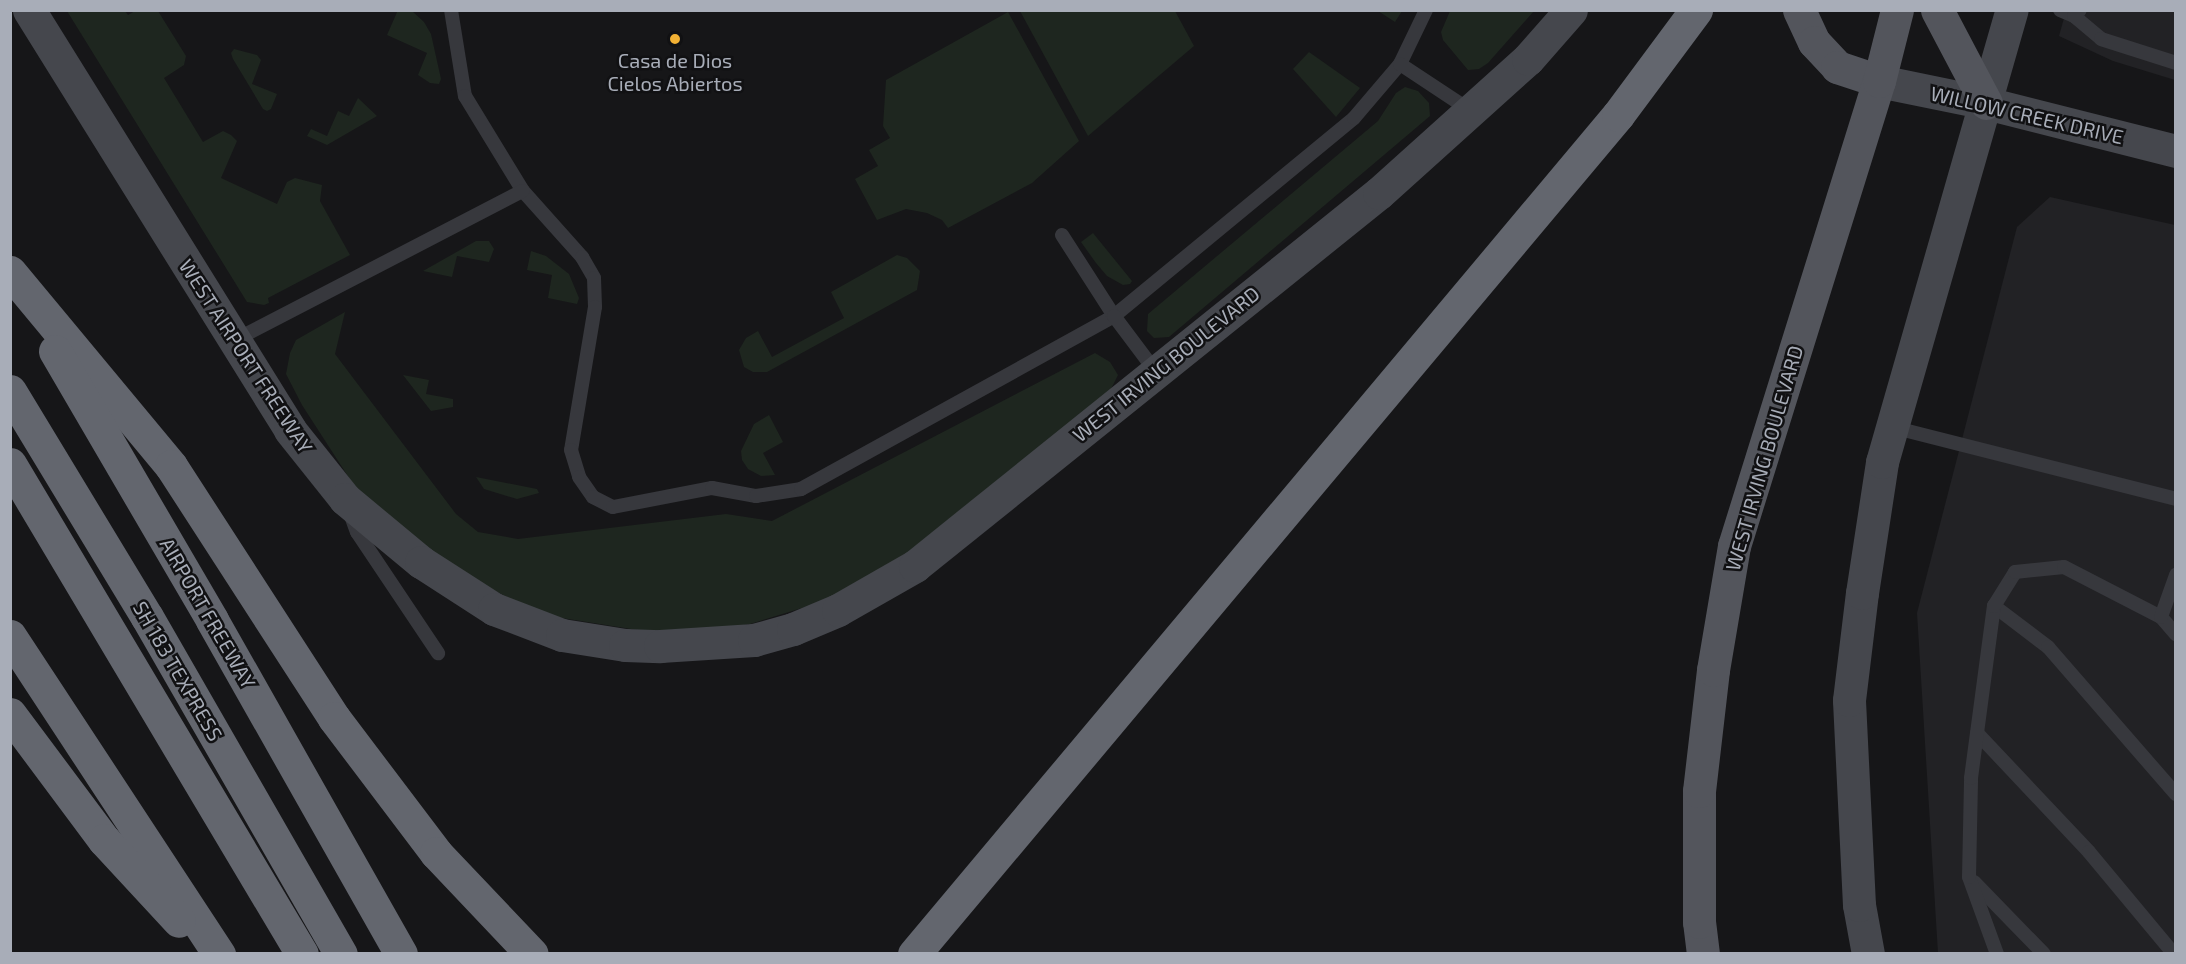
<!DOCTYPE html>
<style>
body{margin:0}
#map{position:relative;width:2186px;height:964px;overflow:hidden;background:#161618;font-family:"Exo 2",sans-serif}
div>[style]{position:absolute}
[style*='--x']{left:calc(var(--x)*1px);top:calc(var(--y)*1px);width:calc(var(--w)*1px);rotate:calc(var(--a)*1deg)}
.built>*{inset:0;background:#222225}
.green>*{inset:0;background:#1e261f}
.lane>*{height:14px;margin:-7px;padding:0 7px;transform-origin:7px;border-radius:7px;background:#37383d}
.secondary>*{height:33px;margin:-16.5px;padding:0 16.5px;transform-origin:16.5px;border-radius:16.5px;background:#45474d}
.primary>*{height:33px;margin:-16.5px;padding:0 16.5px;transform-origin:16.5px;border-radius:16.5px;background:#53555c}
.highway>*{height:33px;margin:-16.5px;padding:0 16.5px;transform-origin:16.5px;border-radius:16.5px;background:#63666e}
.dots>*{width:16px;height:16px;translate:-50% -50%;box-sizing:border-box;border:3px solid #111113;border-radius:50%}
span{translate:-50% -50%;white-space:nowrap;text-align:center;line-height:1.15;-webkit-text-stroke:5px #111113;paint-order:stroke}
.poi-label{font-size:20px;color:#a8adb8}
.street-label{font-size:20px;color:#a8adb8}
.frame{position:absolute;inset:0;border:12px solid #a8adb8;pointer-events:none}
</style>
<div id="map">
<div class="built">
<div style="clip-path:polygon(2066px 11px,2175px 11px,2175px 80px,2113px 61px,2059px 36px)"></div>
<div style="clip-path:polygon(2050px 197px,2175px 225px,2175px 953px,1938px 953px,1917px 613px,2017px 227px)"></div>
</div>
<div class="green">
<div style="clip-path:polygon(398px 10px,412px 11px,424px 22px,431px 34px,441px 79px,439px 84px,430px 83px,418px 75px,427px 53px,387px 35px)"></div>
<div style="clip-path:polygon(67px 11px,125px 11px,128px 15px,135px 11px,158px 11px,186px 56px,184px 65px,164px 78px,203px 142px,223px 131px,231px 135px,237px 141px,221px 178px,277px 204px,287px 182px,295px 178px,322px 185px,320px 201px,350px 255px,268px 298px,269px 303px,264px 305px,247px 302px)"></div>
<div style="clip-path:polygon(1020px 11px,1175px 11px,1194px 46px,1088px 136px)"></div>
<div style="clip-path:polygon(1378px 11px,1402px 10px,1402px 11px,1395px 22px)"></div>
<div style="clip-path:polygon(1450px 11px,1450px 10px,1534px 11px,1488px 63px,1479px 69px,1468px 70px,1443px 40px,1441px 32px)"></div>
<div style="clip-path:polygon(1008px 12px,1079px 141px,1032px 183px,948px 228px,942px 220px,927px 213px,906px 209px,877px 220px,855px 179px,878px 166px,869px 150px,890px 138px,883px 126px,886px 80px)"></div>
<div style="clip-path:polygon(234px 49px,257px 55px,261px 60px,252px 84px,277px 94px,271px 109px,267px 111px,263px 109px,233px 59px,231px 53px)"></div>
<div style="clip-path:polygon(1309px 52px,1360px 88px,1336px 117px,1293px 69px)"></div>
<div style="clip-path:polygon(1405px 87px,1418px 91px,1429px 103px,1430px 116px,1169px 337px,1154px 338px,1147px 331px,1148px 314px,1378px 121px,1396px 93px)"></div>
<div style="clip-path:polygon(358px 98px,377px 116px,327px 145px,307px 136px,311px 129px,327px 136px,338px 111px,349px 116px)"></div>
<div style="clip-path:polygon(1093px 233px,1132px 281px,1130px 284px,1123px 285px,1107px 276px,1096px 263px,1081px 242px)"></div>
<div style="clip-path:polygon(476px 241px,489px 241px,494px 249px,489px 262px,457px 256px,452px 277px,423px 271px)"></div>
<div style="clip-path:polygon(531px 251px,546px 256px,569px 274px,579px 298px,577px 304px,548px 298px,552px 275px,527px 270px)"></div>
<div style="clip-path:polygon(897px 255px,907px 258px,920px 271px,917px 290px,767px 372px,753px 372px,744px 367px,739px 350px,746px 338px,758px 331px,772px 357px,844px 318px,831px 292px)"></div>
<div style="clip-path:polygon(345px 312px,335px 354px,456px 514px,478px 532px,518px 539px,726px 514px,772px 521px,1095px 353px,1110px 362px,1118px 375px,1110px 391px,911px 557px,838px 597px,750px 624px,675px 636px,543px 615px,461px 574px,399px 529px,353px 484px,302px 405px,286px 374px,290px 353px,296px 340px)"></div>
<div style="clip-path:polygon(403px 375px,429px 380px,426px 394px,453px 399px,453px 407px,431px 411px)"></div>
<div style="clip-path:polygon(769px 415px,783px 442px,763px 453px,775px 475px,761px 476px,748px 469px,742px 460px,741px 451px,754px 424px)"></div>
<div style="clip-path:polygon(476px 477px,537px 489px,539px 493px,517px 499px,484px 489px)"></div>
</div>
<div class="lane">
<div style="--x:451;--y:10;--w:87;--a:80.8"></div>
<div style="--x:465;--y:96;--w:111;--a:58.6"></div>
<div style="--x:523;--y:191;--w:89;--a:48.2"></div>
<div style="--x:582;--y:257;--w:24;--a:60"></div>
<div style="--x:594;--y:278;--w:29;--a:88"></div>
<div style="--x:595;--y:307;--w:145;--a:99.5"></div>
<div style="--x:571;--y:450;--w:28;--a:73"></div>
<div style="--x:579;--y:477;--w:24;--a:55"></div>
<div style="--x:593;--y:497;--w:22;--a:27"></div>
<div style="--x:613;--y:507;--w:101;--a:-10.9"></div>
<div style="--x:712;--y:488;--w:45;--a:10.3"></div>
<div style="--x:756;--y:496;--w:46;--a:-8.8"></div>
<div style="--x:801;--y:489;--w:358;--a:-28.9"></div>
<div style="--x:1114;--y:316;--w:311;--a:-39.5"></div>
<div style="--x:1354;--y:118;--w:71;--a:-49.6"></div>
<div style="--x:1400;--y:64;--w:60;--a:-64.3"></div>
<div style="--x:2060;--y:10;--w:15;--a:23"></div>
<div style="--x:2074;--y:16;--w:8;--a:-45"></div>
<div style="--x:2074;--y:16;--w:35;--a:40"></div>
<div style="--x:2101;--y:39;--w:79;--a:17.7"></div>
<div style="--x:1400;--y:64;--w:85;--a:33.5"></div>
<div style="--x:1062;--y:235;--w:96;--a:57.3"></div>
<div style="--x:1114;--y:316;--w:70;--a:53.1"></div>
<div style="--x:235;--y:340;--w:324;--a:-27.4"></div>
<div style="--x:1892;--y:427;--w:293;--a:14.2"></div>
<div style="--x:350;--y:513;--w:20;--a:70"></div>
<div style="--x:357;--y:532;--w:146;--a:56.2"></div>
<div style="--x:1994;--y:606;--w:68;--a:37.2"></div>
<div style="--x:2048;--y:647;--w:195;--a:49"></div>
<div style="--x:2161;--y:617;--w:23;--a:49"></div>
<div style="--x:1977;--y:733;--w:163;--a:46.7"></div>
<div style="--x:2089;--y:852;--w:133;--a:50.2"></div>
<div style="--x:1974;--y:882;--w:100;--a:45.8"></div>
<div style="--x:1997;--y:954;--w:82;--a:-110"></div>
<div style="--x:1969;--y:877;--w:99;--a:-88.8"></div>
<div style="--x:1971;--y:778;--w:174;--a:-82.4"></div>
<div style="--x:1994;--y:606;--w:40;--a:-58"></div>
<div style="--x:2015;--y:572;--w:49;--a:-5.8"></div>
<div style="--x:2064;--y:567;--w:109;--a:27.3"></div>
<div style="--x:2161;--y:617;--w:45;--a:-70.3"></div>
</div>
<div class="secondary">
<div style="--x:29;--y:10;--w:494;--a:58.1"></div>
<div style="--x:290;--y:430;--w:88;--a:51.4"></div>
<div style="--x:345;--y:499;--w:99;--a:39.7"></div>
<div style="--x:421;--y:562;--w:87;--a:32.8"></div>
<div style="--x:494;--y:609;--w:73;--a:20.9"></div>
<div style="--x:562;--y:635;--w:64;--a:9"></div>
<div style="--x:625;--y:645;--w:35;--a:2"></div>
<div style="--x:660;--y:646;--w:94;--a:-3.7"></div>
<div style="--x:754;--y:640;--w:41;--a:-15.8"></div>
<div style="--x:793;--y:629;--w:49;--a:-22.9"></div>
<div style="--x:838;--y:610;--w:89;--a:-29.7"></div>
<div style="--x:915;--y:566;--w:595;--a:-38.8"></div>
<div style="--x:1379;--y:193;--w:200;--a:-42"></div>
<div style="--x:1528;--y:59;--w:65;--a:-48.7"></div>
<div style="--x:1879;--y:81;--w:109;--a:11.6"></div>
<div style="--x:1986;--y:103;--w:196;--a:14.2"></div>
<div style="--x:1868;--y:954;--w:50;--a:-100.4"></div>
<div style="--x:1859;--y:905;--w:205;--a:-92.8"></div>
<div style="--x:1849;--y:700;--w:108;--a:-83.1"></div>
<div style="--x:1862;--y:593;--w:133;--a:-81.3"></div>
<div style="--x:1882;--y:462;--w:470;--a:-74"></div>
</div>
<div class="primary">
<div style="--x:1799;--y:10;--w:35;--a:65"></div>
<div style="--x:1814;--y:42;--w:34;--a:47"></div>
<div style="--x:1837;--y:67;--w:44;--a:18.4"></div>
<div style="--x:1937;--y:10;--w:105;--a:62.2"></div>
<div style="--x:1703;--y:954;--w:32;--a:-97"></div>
<div style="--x:1699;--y:922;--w:131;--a:-90"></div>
<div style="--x:1699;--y:791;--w:122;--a:-83.4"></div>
<div style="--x:1713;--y:670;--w:126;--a:-80.4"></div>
<div style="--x:1734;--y:546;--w:487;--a:-72.7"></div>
<div style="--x:1879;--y:81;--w:73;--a:-75.8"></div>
</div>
<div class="highway">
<div style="--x:10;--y:272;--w:252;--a:50.3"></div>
<div style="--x:171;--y:466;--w:300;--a:57.1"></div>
<div style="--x:334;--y:718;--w:169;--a:52.9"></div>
<div style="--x:436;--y:853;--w:139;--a:46.5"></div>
<div style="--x:55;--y:351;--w:311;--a:59.7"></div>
<div style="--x:212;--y:620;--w:384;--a:60.5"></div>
<div style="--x:10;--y:391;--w:264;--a:58.8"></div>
<div style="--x:147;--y:617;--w:389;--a:60.1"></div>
<div style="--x:10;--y:464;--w:570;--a:59.21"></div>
<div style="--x:10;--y:636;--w:381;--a:56.7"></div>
<div style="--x:10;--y:714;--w:157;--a:53.3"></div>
<div style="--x:104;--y:840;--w:110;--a:47.2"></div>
<div style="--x:914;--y:954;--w:1095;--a:-50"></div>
<div style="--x:1618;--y:115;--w:131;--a:-53.4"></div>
</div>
<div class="dots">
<div style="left:675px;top:39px;background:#f2b134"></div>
</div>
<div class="poi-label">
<span style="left:675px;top:72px">Casa de Dios<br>Cielos Abiertos</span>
</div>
<div class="street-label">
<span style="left:2027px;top:115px;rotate:13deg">WILLOW CREEK DRIVE</span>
<span style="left:246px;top:356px;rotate:57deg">WEST AIRPORT FREEWAY</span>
<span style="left:1166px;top:364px;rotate:-39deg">WEST IRVING BOULEVARD</span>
<span style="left:1764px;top:458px;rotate:-74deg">WEST IRVING BOULEVARD</span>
<span style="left:208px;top:613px;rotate:60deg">AIRPORT FREEWAY</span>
<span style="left:178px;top:671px;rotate:60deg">SH 183 TEXPRESS</span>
</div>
<div class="frame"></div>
</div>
